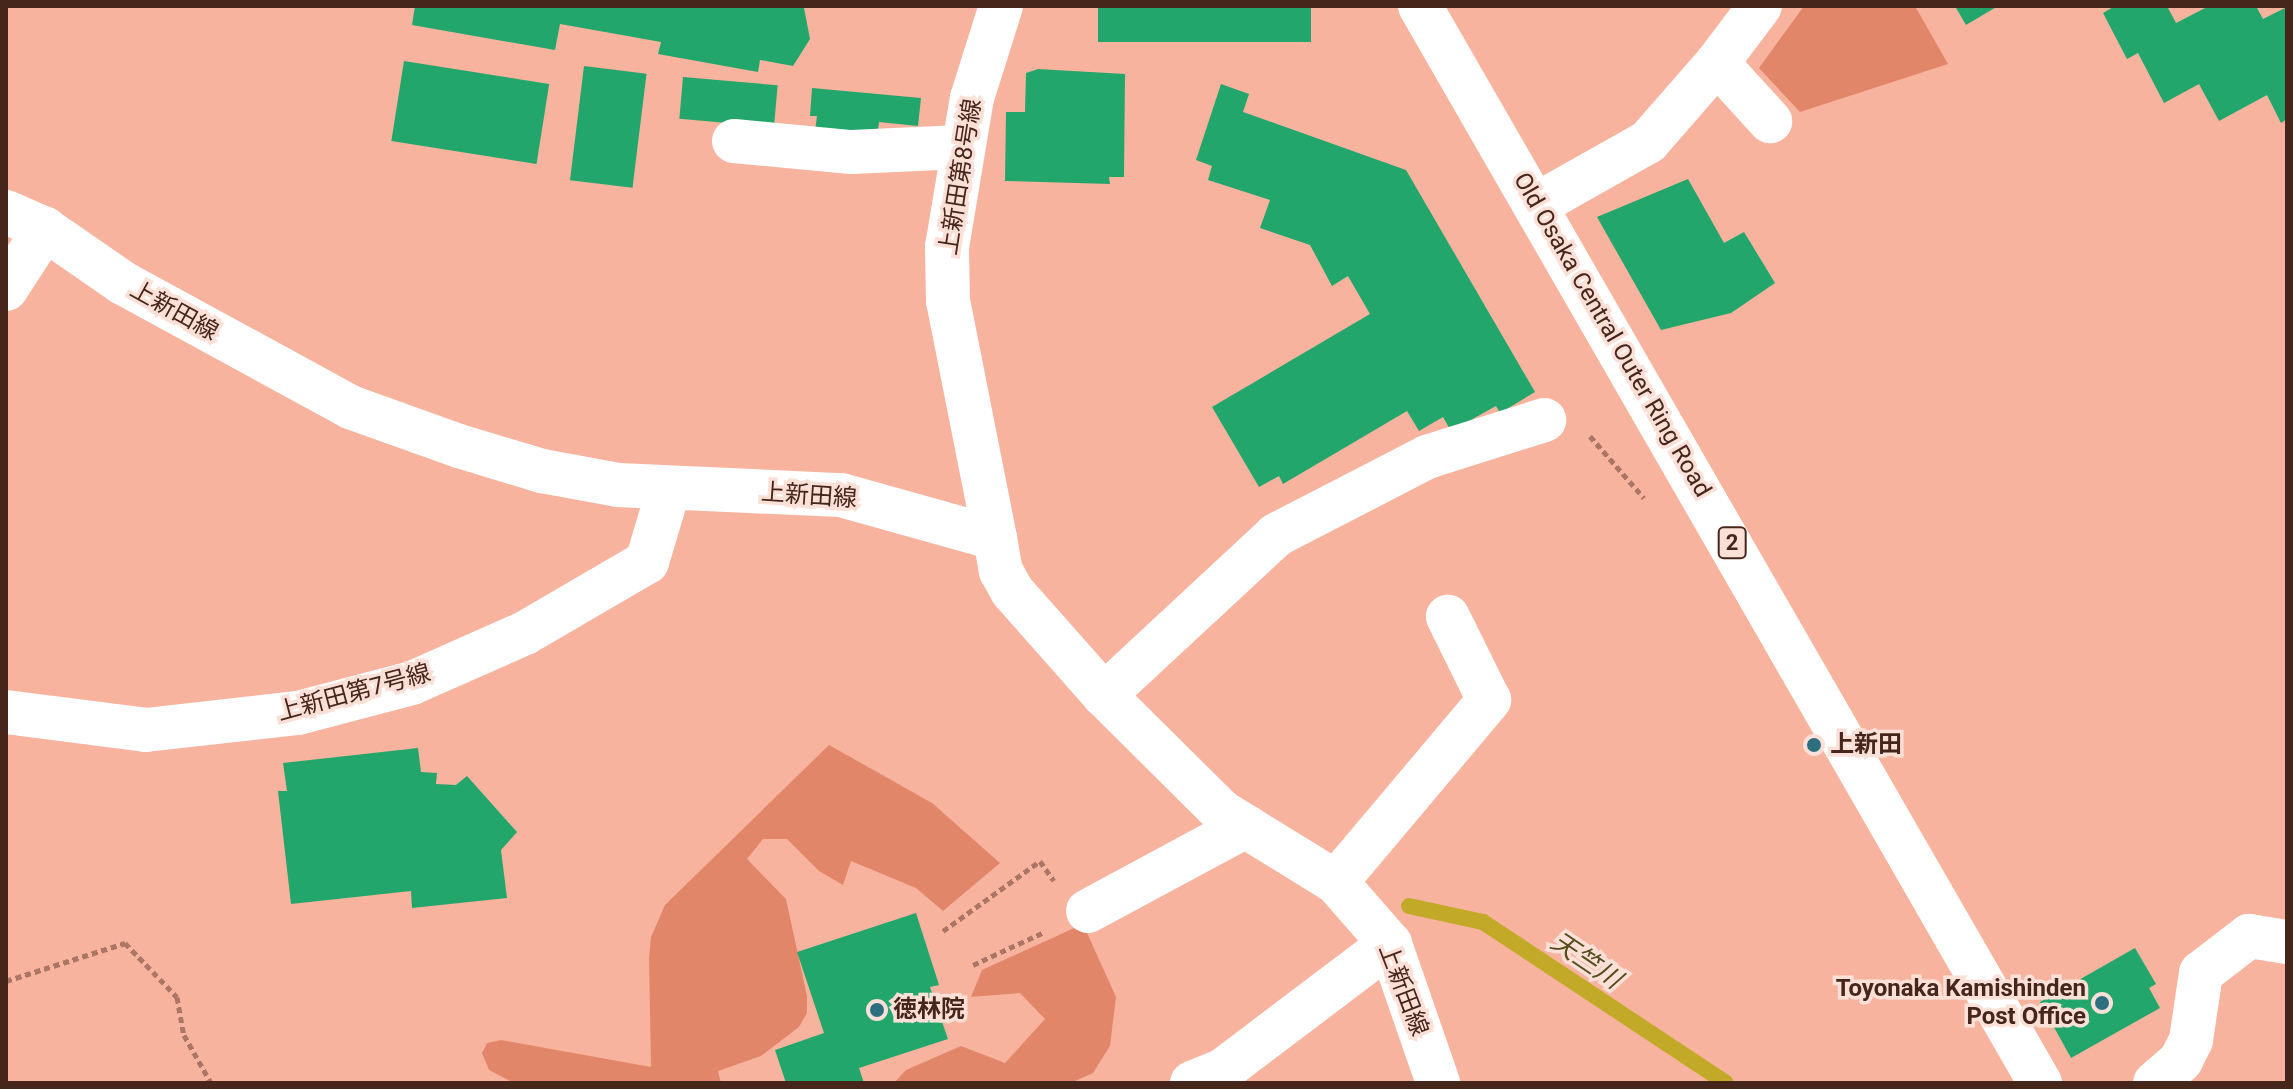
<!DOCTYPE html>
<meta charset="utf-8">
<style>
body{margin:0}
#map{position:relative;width:2293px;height:1089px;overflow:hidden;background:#f8b39e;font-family:Roboto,"Noto Sans JP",sans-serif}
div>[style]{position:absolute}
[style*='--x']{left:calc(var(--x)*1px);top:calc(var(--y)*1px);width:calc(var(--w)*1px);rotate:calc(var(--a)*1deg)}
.green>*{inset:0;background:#e28669}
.stream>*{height:16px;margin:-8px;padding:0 8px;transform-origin:8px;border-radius:8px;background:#c2a928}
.building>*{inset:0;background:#22a66b;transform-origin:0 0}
.path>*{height:5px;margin-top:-2.5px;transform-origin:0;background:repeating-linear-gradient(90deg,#ab7665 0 6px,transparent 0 10px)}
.minor>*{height:44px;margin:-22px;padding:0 22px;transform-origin:22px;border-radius:22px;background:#fff}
.major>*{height:44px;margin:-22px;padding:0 22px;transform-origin:22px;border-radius:22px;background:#fff}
.dots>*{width:22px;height:22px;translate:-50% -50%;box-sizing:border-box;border:4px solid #fbe0d8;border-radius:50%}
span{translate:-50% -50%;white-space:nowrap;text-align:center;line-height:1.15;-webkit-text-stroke:7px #fbe0d8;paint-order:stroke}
.shield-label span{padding:2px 6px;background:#fbe0d8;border:2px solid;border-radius:6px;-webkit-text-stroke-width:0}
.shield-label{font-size:22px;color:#46251b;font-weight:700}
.street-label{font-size:24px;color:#46251b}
.poi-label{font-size:24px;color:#46251b;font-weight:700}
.left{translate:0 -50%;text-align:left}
.right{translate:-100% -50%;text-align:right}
.water-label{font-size:26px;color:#574d1d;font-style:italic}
.frame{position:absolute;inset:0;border:8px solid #46251b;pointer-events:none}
</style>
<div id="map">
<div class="green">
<div style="clip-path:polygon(1804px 6px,1915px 6px,1948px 64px,1800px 112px,1759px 68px)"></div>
<div style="clip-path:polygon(829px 745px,932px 803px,1000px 863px,943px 911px,916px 888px,851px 861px,843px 885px,819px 871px,787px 839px,763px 839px,747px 859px,786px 899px,807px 996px,807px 1013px,799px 1027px,761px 1056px,718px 1071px,721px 1083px,514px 1083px,489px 1070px,482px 1053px,487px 1043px,501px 1040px,651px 1067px,649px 958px,651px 937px,665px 905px)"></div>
<div style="clip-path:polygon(1083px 924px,1116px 997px,1110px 1046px,1093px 1073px,1073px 1082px,894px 1083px,906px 1070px,961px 1046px,1005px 1063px,1045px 1019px,1020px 993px,971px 997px,982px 970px)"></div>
</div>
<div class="stream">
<div style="--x:1409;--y:906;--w:76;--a:12.2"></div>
<div style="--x:1483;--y:922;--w:291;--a:33.5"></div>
</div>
<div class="building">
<div style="clip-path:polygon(415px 6px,791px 6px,804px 8px,810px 39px,793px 66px,760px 60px,758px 72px,658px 54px,661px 42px,560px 24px,555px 50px,412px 25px)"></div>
<div style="left:1098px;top:6px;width:213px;height:36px"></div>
<div style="clip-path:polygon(1955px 6px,1998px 6px,1966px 25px)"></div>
<div style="clip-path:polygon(2115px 6px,2167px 6px,2176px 23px,2209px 6px,2256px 6px,2263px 19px,2287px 7px,2287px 119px,2281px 123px,2267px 95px,2219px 121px,2199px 84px,2164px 103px,2138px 53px,2127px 59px,2103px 13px)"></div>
<div style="left:404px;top:61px;width:147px;height:81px;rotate:9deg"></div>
<div style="left:584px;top:66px;width:63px;height:115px;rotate:7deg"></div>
<div style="clip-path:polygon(1038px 69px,1125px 74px,1124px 177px,1109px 177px,1110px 184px,1005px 181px,1006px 112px,1025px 112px,1026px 73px)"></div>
<div style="left:683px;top:77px;width:95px;height:42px;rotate:5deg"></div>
<div style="clip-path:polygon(1221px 84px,1249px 94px,1243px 112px,1406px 170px,1535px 392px,1500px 413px,1496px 406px,1451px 431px,1443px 417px,1419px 431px,1407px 411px,1283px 484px,1279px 476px,1259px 487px,1212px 407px,1370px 314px,1348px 276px,1332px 286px,1310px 245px,1260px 228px,1270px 200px,1208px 180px,1212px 166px,1196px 160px)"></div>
<div style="clip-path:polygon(812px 88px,921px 98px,918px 126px,879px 122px,878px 130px,815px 131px,817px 116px,810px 116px)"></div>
<div style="clip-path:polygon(1688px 179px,1724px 243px,1744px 232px,1775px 283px,1731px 313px,1661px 330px,1597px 217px)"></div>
<div style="clip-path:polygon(418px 748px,421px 772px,437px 773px,436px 784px,456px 785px,467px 776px,517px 832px,501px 850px,507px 898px,412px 908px,411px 891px,291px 904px,278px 791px,287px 791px,283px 763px)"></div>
<div style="clip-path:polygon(916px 913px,939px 985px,930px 987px,948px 1039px,859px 1068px,864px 1083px,786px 1083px,775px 1050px,824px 1033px,797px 952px)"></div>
<div style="clip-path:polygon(2135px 948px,2156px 984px,2149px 988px,2160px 1008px,2071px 1058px,2040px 1002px)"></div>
</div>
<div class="path">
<div style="--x:1590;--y:436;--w:82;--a:48.9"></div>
<div style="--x:943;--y:931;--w:120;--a:-35.8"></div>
<div style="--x:1040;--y:861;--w:24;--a:55"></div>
<div style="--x:973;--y:965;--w:78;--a:-24.9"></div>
<div style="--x:6;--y:981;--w:125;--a:-17.7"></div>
<div style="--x:125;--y:943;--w:75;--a:46.1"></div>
<div style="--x:177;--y:997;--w:39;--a:80"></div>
<div style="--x:184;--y:1035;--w:55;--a:60.6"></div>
</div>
<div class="minor">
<div style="--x:1717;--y:63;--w:71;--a:-53"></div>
<div style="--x:734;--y:141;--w:118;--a:5.4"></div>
<div style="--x:851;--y:152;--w:110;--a:-2.6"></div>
<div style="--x:1536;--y:205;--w:129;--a:-29.4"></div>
<div style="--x:1648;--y:142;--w:105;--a:-48.9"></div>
<div style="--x:1717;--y:63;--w:79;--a:47.6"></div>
<div style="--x:6;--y:212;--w:43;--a:23.6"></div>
<div style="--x:45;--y:229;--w:95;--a:34.7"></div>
<div style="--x:123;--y:283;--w:259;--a:28.6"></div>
<div style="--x:350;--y:407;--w:116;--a:19.7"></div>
<div style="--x:459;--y:446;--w:87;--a:16.8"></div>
<div style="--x:542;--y:471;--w:77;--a:10.4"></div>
<div style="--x:618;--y:485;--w:223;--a:2.6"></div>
<div style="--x:841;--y:495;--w:160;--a:15.6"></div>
<div style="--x:995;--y:538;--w:34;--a:80"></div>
<div style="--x:1001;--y:571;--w:23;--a:61"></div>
<div style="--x:1012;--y:591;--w:139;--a:48.5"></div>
<div style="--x:1104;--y:695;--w:166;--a:44.8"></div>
<div style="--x:1222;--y:812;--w:134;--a:31.6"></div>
<div style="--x:1336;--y:882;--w:82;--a:48.9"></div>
<div style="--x:1390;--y:944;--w:147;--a:70.9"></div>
<div style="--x:6;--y:289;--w:72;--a:-57"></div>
<div style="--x:995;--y:538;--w:242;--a:-101.2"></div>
<div style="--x:948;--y:301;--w:54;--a:-91.1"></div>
<div style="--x:947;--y:247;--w:151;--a:-80.5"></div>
<div style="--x:972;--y:98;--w:96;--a:-72.5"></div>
<div style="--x:1104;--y:695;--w:235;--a:-42.9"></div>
<div style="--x:1276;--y:535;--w:170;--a:-27.3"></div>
<div style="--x:1427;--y:457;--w:123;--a:-17.5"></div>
<div style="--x:6;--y:712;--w:141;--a:7.3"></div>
<div style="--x:146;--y:730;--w:153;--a:-6.4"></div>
<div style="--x:298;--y:713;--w:118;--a:-14.7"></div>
<div style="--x:412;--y:683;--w:124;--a:-23.9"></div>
<div style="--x:525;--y:633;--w:141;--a:-30.2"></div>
<div style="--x:647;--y:562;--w:77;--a:-73.4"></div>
<div style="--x:1336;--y:882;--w:238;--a:-49.9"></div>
<div style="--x:1489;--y:700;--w:93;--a:-116.3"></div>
<div style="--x:1088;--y:911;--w:179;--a:-28.3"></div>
<div style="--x:1192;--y:1083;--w:32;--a:-22"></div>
<div style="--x:1222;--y:1071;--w:211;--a:-37.1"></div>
<div style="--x:2155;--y:1083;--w:35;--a:-41"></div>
<div style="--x:2181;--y:1060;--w:22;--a:-63"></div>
<div style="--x:2191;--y:1040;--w:68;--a:-81.5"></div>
<div style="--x:2201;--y:973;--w:61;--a:-37.6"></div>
<div style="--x:2249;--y:936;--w:38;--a:9"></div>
</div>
<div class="major">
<div style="--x:1420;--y:6;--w:1243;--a:60.07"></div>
</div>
<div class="dots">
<div style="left:1814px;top:745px;background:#2c6f80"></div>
<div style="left:2102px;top:1003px;background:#2c6f80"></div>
<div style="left:877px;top:1010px;background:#2c6f80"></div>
</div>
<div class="shield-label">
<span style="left:1732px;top:543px">2</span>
</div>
<div class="street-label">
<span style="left:961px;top:177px;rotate:-81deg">上新田第8号線</span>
<span style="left:174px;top:311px;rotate:29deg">上新田線</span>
<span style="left:1612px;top:335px;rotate:60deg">Old Osaka Central Outer Ring Road</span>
<span style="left:809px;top:496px;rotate:4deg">上新田線</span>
<span style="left:354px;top:693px;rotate:-15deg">上新田第7号線</span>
<span style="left:1403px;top:990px;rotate:69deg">上新田線</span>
</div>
<div class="poi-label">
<span class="left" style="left:1830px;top:745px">上新田</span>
<span class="right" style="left:2086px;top:1003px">Toyonaka Kamishinden<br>Post Office</span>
<span class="left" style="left:893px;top:1010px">徳林院</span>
</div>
<div class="water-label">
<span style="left:1586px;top:961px;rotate:34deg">天竺川</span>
</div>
<div class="frame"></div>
</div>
